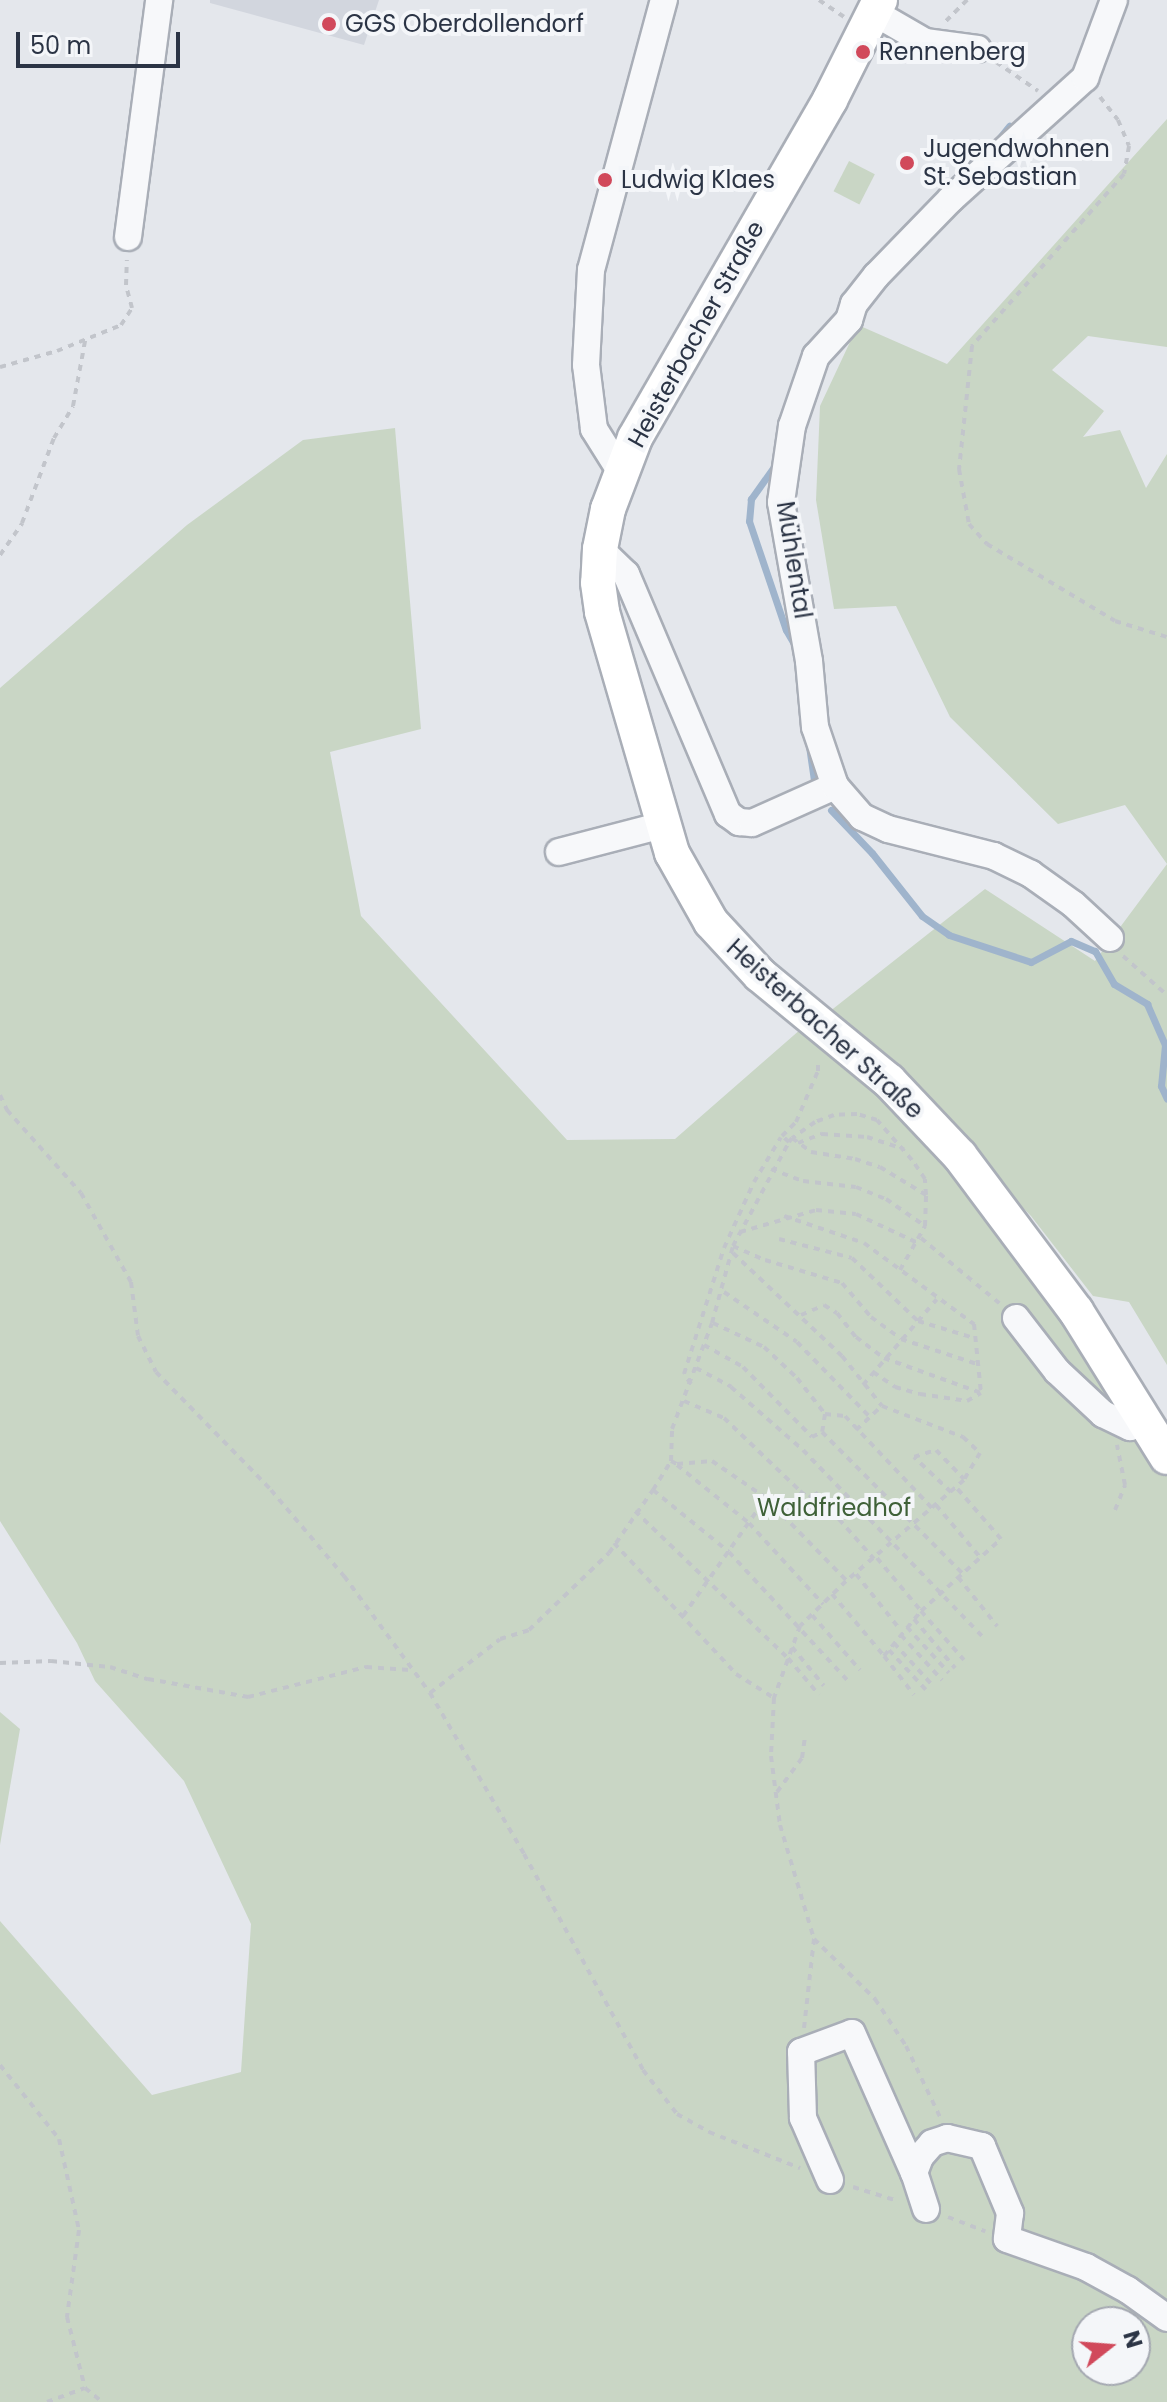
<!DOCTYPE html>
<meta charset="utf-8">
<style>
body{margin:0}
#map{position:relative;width:1167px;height:2402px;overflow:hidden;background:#e4e7ec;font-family:Poppins,sans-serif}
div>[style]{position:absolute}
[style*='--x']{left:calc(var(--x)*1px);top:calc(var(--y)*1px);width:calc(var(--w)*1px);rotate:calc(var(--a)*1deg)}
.built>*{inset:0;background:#d2d6de}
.green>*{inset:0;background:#c9d6c5;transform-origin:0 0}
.stream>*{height:7px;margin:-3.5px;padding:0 3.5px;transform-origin:3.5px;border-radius:3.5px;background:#9fb4cc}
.path>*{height:4px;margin-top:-2px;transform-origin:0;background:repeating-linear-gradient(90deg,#c2c5cb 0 6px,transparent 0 12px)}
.roads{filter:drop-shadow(2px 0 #a9aeb7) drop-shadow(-2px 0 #a9aeb7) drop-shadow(0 2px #a9aeb7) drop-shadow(0 -2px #a9aeb7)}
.minor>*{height:26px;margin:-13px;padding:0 13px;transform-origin:13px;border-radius:13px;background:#f7f8fa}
.major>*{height:34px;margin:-17px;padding:0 17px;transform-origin:17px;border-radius:17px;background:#fff}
.dots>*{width:22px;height:22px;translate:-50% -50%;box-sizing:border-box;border:4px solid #f4f6f9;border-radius:50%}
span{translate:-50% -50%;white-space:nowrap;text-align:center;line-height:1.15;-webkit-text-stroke:8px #f4f6f9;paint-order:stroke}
.poi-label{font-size:24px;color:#2b3445}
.left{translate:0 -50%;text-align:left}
.street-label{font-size:24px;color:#2b3445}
.park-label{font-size:24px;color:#3f6138}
.north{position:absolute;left:1071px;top:2306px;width:80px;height:80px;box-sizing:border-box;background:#f4f6f9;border:2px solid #a4a8b1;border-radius:50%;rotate:73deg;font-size:22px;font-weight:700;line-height:32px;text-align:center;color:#2b3445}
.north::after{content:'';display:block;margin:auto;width:28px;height:36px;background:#d1495b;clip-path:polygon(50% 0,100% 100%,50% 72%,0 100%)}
.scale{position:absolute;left:16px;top:32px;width:164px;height:36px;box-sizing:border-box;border:4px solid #2b3445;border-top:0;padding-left:10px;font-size:24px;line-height:28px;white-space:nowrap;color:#2b3445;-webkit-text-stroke:6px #f4f6f9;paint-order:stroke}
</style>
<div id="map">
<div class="built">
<div style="clip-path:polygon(210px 0,379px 0,364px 45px,210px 3px)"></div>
</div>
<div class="green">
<div style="clip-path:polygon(1167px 119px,1167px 347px,1088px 336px,1052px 370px,1104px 411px,1083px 437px,1120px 430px,1146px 488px,1167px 454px,1167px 1365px,1129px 1302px,1093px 1296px,1031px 1216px,829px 1012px,985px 889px,1095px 961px,1167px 864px,1125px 805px,1058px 824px,950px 717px,896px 606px,834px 609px,816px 500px,820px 406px,858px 325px,947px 364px)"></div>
<div style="left:849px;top:161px;width:29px;height:34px;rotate:27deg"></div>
<div style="clip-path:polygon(evenodd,395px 428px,421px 729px,330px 752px,361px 916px,567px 1140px,675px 1139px,809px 1022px,968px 1178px,1167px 1474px,1167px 2402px,0 2402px,0 1921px,152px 2095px,241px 2072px,251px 1924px,184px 1781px,95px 1681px,77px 1643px,0 1521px,0 688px,187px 525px,303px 440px,395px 428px,1087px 2322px,1135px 2322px,1135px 2370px,1087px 2370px,1087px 2322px)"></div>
<div style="clip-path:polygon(0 1712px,20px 1729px,0 1845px)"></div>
</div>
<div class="stream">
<div style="--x:993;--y:146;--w:26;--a:-51"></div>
<div style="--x:778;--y:461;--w:47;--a:125.4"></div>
<div style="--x:751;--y:499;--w:22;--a:95"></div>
<div style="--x:749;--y:521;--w:115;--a:71.3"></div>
<div style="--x:786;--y:630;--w:20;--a:60"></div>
<div style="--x:809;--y:746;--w:41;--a:81.7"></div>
<div style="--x:831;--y:810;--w:59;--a:46.4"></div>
<div style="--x:872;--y:853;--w:80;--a:51.6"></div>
<div style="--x:922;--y:916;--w:33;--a:35"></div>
<div style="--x:949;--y:935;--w:86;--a:18.2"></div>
<div style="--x:1031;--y:962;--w:45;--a:-27.7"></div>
<div style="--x:1071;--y:941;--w:26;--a:23"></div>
<div style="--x:1095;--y:951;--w:38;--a:60"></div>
<div style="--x:1114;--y:984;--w:39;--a:31"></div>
<div style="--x:1147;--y:1004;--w:45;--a:66.3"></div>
<div style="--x:1165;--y:1045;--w:41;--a:95.6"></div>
<div style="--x:1161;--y:1086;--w:14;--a:65"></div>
</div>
<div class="path">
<div style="--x:819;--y:0;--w:30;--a:34"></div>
<div style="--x:946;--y:21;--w:30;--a:-45"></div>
<div style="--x:996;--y:62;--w:51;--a:34.6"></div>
<div style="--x:1100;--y:97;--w:29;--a:52"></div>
<div style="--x:1118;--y:120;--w:28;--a:67"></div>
<div style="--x:1129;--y:146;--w:28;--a:100"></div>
<div style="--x:1124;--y:174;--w:230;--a:131.5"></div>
<div style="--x:972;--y:346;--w:124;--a:96"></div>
<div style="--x:959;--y:469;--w:56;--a:79.7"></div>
<div style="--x:969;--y:524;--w:27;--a:48"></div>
<div style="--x:987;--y:544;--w:149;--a:31"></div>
<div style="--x:1115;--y:621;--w:54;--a:17.1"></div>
<div style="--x:0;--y:367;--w:59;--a:-15.7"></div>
<div style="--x:57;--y:351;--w:69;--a:-22.1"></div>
<div style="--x:121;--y:325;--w:20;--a:-57"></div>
<div style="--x:132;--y:308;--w:24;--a:-105"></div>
<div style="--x:126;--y:285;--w:25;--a:-88"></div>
<div style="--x:0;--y:555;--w:39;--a:-55"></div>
<div style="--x:22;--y:523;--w:91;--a:-69.4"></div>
<div style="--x:54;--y:438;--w:37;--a:-59"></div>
<div style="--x:73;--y:406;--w:71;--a:-79.5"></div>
<div style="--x:1123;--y:956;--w:59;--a:41.6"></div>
<div style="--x:0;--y:1095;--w:17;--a:65"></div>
<div style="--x:7;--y:1110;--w:111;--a:48.3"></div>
<div style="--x:81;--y:1193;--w:102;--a:60.7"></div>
<div style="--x:131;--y:1282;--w:54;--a:82.6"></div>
<div style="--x:138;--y:1336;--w:40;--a:63.4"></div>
<div style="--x:156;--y:1372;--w:165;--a:45.7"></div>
<div style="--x:271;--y:1490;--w:113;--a:49.7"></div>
<div style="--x:344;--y:1576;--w:145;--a:53.7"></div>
<div style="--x:430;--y:1693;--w:186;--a:59.7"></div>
<div style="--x:524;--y:1854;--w:247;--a:61.1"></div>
<div style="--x:643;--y:2070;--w:56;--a:52.3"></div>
<div style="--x:677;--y:2114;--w:37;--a:29"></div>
<div style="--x:709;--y:2132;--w:98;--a:21.6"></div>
<div style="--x:792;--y:1138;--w:24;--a:36"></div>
<div style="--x:811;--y:1152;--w:45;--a:9"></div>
<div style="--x:855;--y:1159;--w:26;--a:18"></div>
<div style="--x:880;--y:1167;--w:54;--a:31.3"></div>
<div style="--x:926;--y:1195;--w:16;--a:-94"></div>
<div style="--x:925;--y:1179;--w:23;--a:-124"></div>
<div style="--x:912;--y:1160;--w:53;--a:-131.2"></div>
<div style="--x:877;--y:1120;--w:21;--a:-163"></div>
<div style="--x:857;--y:1114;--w:23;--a:178"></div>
<div style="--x:834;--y:1115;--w:20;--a:160"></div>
<div style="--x:815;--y:1122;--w:28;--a:145"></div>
<div style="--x:792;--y:1138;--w:5;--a:127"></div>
<div style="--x:789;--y:1142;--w:9;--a:-139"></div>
<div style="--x:782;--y:1136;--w:20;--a:-45"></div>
<div style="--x:796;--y:1122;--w:56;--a:-66.7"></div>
<div style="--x:818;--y:1071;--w:11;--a:-90"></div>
<div style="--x:798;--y:1143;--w:26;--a:-21"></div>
<div style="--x:822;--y:1134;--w:45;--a:3.8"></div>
<div style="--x:867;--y:1137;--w:39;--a:18"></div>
<div style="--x:771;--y:1169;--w:34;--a:21"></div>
<div style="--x:803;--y:1181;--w:53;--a:6.5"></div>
<div style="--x:856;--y:1187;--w:32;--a:22"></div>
<div style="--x:886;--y:1199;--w:47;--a:34.7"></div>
<div style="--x:784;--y:1216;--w:84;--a:18.6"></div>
<div style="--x:864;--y:1243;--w:137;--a:36.4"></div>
<div style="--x:974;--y:1324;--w:69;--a:84.2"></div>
<div style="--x:740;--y:1232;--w:79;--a:-16.1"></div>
<div style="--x:816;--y:1210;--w:40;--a:5.7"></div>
<div style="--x:856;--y:1214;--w:68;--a:25.1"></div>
<div style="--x:921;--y:1238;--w:102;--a:39.8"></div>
<div style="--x:779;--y:1239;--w:75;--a:14.6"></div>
<div style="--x:852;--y:1258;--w:91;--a:43.7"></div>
<div style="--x:918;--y:1321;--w:59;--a:16.9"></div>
<div style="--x:733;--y:1246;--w:35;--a:24"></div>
<div style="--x:765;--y:1260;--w:80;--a:16.6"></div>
<div style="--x:842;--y:1283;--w:45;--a:49.5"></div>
<div style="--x:871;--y:1317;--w:37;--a:36"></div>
<div style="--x:901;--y:1339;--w:80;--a:18.2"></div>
<div style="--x:733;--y:1253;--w:150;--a:43.4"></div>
<div style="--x:842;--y:1356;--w:64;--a:51.3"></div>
<div style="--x:882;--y:1406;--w:87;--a:20.9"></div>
<div style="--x:963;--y:1437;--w:23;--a:43"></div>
<div style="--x:980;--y:1453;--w:31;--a:121"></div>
<div style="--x:964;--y:1480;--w:155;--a:139.4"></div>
<div style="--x:846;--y:1581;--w:64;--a:135.6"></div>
<div style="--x:800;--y:1626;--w:77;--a:109.9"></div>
<div style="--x:774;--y:1698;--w:58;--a:93"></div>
<div style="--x:771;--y:1756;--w:70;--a:82.6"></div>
<div style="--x:780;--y:1825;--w:119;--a:73.4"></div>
<div style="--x:814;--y:1939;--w:86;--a:44.5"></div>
<div style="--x:875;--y:1999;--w:56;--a:56.6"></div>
<div style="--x:906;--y:2046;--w:79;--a:64.4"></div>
<div style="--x:900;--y:1270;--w:51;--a:-60.4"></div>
<div style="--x:925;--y:1226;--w:31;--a:-88"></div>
<div style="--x:724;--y:1292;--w:88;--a:34.4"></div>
<div style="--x:797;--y:1342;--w:105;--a:45.8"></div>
<div style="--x:801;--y:1315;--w:25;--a:-23"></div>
<div style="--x:824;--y:1305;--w:15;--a:32"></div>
<div style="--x:837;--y:1313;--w:31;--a:52"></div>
<div style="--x:856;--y:1337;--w:35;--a:37"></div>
<div style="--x:884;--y:1358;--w:103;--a:19.8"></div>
<div style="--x:713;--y:1323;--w:56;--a:25.2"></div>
<div style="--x:764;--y:1347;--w:45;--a:43.2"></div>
<div style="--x:797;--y:1378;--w:46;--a:52.1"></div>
<div style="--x:825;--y:1414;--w:18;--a:99"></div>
<div style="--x:704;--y:1345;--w:45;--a:29.4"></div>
<div style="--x:743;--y:1367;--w:98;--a:45.4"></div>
<div style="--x:812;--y:1437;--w:11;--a:-27"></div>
<div style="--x:822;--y:1432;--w:199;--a:45.2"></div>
<div style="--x:696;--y:1368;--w:40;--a:28"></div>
<div style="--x:731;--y:1387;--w:96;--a:41.2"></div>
<div style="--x:803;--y:1450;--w:261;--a:46.1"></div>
<div style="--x:873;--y:1372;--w:27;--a:34"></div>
<div style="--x:895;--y:1387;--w:26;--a:16"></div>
<div style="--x:920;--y:1394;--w:48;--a:8.5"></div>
<div style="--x:967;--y:1401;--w:16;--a:-30"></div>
<div style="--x:691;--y:1384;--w:12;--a:-125"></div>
<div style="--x:684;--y:1374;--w:132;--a:-72.4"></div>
<div style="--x:724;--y:1248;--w:72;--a:-65.6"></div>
<div style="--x:754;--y:1182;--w:52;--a:-59"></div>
<div style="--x:863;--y:1385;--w:113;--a:-49.3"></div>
<div style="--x:684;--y:1401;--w:43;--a:23"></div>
<div style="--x:724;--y:1418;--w:105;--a:43.8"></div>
<div style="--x:800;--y:1491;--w:11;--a:38"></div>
<div style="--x:809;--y:1498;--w:8;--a:-45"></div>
<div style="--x:815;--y:1492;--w:89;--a:48.6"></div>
<div style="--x:825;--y:1414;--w:20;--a:6"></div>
<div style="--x:845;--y:1416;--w:127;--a:46.6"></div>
<div style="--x:856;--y:1430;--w:35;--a:-43"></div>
<div style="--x:671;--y:1461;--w:7;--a:27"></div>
<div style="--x:677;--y:1464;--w:35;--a:-5"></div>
<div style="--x:712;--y:1461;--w:65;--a:34.4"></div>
<div style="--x:766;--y:1498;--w:115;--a:45.7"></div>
<div style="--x:677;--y:1465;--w:92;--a:38.9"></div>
<div style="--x:749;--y:1523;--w:110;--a:47.6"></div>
<div style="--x:653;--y:1490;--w:98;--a:39.2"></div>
<div style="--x:729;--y:1552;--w:176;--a:47.3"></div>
<div style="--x:951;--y:1492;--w:51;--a:-136.6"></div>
<div style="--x:914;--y:1457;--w:23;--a:-18"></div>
<div style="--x:936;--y:1450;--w:40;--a:46"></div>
<div style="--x:936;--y:1505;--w:68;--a:49.8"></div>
<div style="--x:1115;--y:1510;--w:27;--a:-68"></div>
<div style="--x:1125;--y:1485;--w:41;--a:-101.3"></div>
<div style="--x:635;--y:1511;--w:212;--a:43.9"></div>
<div style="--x:788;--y:1658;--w:48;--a:50"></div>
<div style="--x:614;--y:1543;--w:179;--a:47"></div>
<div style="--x:736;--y:1674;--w:45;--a:32.3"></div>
<div style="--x:877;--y:1558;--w:69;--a:50.3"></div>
<div style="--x:921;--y:1611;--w:108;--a:-42"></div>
<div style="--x:1001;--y:1539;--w:69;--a:-130.9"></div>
<div style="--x:856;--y:1574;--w:68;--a:51.6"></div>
<div style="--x:958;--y:1577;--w:63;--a:51.5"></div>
<div style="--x:832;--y:1594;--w:81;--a:50"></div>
<div style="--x:884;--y:1656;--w:58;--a:-50.6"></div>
<div style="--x:921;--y:1611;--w:65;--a:48.7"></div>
<div style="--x:812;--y:1615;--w:73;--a:48.9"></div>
<div style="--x:683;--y:1616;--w:144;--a:-54.9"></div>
<div style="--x:914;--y:1619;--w:64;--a:50.1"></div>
<div style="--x:907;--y:1627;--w:62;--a:47.6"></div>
<div style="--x:901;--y:1635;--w:61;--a:47.7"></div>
<div style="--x:894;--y:1643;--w:58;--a:47.8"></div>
<div style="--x:792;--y:1647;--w:50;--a:50.6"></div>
<div style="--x:889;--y:1650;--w:54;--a:47.2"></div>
<div style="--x:884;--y:1656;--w:49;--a:52.4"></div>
<div style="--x:0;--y:1663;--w:51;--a:-2.2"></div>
<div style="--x:51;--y:1661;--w:59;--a:5.8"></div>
<div style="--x:110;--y:1667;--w:40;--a:18"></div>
<div style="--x:148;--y:1679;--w:102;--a:10.2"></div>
<div style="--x:248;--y:1697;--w:122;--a:-14.3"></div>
<div style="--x:366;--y:1667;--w:44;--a:3.9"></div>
<div style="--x:430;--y:1693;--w:88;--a:-37.6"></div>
<div style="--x:500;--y:1639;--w:30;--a:-17"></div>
<div style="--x:529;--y:1630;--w:111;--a:-43.9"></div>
<div style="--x:609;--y:1553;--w:77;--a:-55.1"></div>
<div style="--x:653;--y:1490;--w:34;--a:-58"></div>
<div style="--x:671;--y:1461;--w:32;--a:-88"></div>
<div style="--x:672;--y:1429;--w:113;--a:-69.3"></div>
<div style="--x:712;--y:1323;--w:80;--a:-74.7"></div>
<div style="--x:733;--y:1246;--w:118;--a:-61.7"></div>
<div style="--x:777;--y:1792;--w:42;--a:-53.7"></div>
<div style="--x:802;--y:1758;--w:21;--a:-82"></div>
<div style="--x:804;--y:2028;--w:90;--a:-83.6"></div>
<div style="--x:0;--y:2065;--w:95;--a:51.4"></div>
<div style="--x:59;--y:2139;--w:93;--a:77.6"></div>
<div style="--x:79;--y:2230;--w:88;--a:97.9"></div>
<div style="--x:67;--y:2317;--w:73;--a:75.8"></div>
<div style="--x:853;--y:2187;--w:47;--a:17.3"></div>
<div style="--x:948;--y:2217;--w:40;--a:21"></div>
<div style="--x:47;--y:2402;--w:40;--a:-20.2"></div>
<div style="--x:85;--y:2388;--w:22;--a:39"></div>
</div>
<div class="roads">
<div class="minor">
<div style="--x:875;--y:13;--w:58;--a:30.1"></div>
<div style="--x:925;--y:42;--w:53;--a:7.5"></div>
<div style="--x:128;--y:237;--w:239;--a:-82.5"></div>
<div style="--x:621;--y:472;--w:51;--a:-122.1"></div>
<div style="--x:594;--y:429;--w:64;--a:-97.1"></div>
<div style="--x:586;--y:365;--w:95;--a:-87"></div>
<div style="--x:591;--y:270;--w:280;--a:-74.9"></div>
<div style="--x:600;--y:549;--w:36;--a:44"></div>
<div style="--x:626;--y:574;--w:261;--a:67"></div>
<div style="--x:728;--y:814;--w:14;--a:36"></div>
<div style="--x:739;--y:822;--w:13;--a:4"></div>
<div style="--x:752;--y:823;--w:91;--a:-24"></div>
<div style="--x:559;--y:852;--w:107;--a:-14.6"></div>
<div style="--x:1110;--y:938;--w:50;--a:-137.4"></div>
<div style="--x:1073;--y:904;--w:52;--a:-144.5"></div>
<div style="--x:1031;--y:874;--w:41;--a:-154.1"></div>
<div style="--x:994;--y:856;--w:109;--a:-165.7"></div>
<div style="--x:888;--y:829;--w:29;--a:-155"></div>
<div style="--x:862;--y:817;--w:41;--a:-131.1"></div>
<div style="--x:835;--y:786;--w:62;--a:-108.7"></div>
<div style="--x:815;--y:727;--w:66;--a:-95.2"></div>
<div style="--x:809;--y:661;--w:161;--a:-100"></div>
<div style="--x:781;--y:502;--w:77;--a:-81.8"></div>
<div style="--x:792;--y:426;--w:74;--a:-71.1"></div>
<div style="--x:816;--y:356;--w:49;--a:-47.5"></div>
<div style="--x:849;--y:320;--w:17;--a:-73"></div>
<div style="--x:854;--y:304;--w:36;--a:-52"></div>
<div style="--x:876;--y:276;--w:107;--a:-45.8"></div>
<div style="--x:951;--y:199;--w:181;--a:-42.1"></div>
<div style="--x:1085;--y:78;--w:83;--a:-69.6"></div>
<div style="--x:1016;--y:1318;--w:67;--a:52.3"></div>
<div style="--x:1057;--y:1371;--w:63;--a:43.1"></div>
<div style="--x:1103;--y:1414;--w:30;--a:26"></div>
<div style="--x:1130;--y:1427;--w:18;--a:-16"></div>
<div style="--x:830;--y:2180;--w:68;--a:-113.5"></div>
<div style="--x:803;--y:2118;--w:66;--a:-91.7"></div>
<div style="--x:801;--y:2052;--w:54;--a:-20.4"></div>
<div style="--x:852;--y:2033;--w:153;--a:66.1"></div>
<div style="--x:926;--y:2209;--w:38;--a:-108"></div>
<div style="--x:914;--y:2173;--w:17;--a:-69"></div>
<div style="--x:920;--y:2157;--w:18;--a:-49"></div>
<div style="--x:932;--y:2143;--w:16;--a:-18"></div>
<div style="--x:947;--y:2138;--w:36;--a:13"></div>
<div style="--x:982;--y:2146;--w:73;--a:67.3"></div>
<div style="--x:1010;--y:2213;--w:26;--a:97"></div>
<div style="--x:1007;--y:2239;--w:84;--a:19.5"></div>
<div style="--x:1086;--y:2267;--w:48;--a:28.7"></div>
<div style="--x:1128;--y:2290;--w:48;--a:35.7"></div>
</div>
<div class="major">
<div style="--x:880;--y:0;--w:112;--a:116.6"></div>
<div style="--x:830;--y:100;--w:390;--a:120"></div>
<div style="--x:635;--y:438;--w:76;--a:110.8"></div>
<div style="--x:608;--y:509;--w:41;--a:101.3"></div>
<div style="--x:600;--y:549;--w:34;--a:93"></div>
<div style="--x:598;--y:583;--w:29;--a:82"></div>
<div style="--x:602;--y:612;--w:251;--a:73.8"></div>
<div style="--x:672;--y:853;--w:79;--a:60.5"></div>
<div style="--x:711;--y:922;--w:72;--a:47.2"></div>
<div style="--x:760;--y:975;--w:167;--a:39.4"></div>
<div style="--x:889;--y:1081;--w:103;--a:46.6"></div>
<div style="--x:960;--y:1156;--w:194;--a:53.2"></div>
<div style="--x:1076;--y:1311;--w:172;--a:58.1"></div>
</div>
</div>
<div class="dots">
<div style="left:329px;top:24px;background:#d1495b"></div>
<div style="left:863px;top:52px;background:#d1495b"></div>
<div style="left:907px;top:163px;background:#d1495b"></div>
<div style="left:605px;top:180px;background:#d1495b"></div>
</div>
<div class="poi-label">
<span class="left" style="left:345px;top:24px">GGS Oberdollendorf</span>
<span class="left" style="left:879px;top:52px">Rennenberg</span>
<span class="left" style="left:923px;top:163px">Jugendwohnen<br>St. Sebastian</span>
<span class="left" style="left:621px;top:180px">Ludwig Klaes</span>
</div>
<div class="street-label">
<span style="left:696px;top:334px;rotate:-61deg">Heisterbacher Straße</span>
<span style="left:794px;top:560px;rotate:81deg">Mühlental</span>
<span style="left:825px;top:1029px;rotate:42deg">Heisterbacher Straße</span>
</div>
<div class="park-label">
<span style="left:834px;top:1508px">Waldfriedhof</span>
</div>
<div class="north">N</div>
<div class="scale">50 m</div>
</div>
